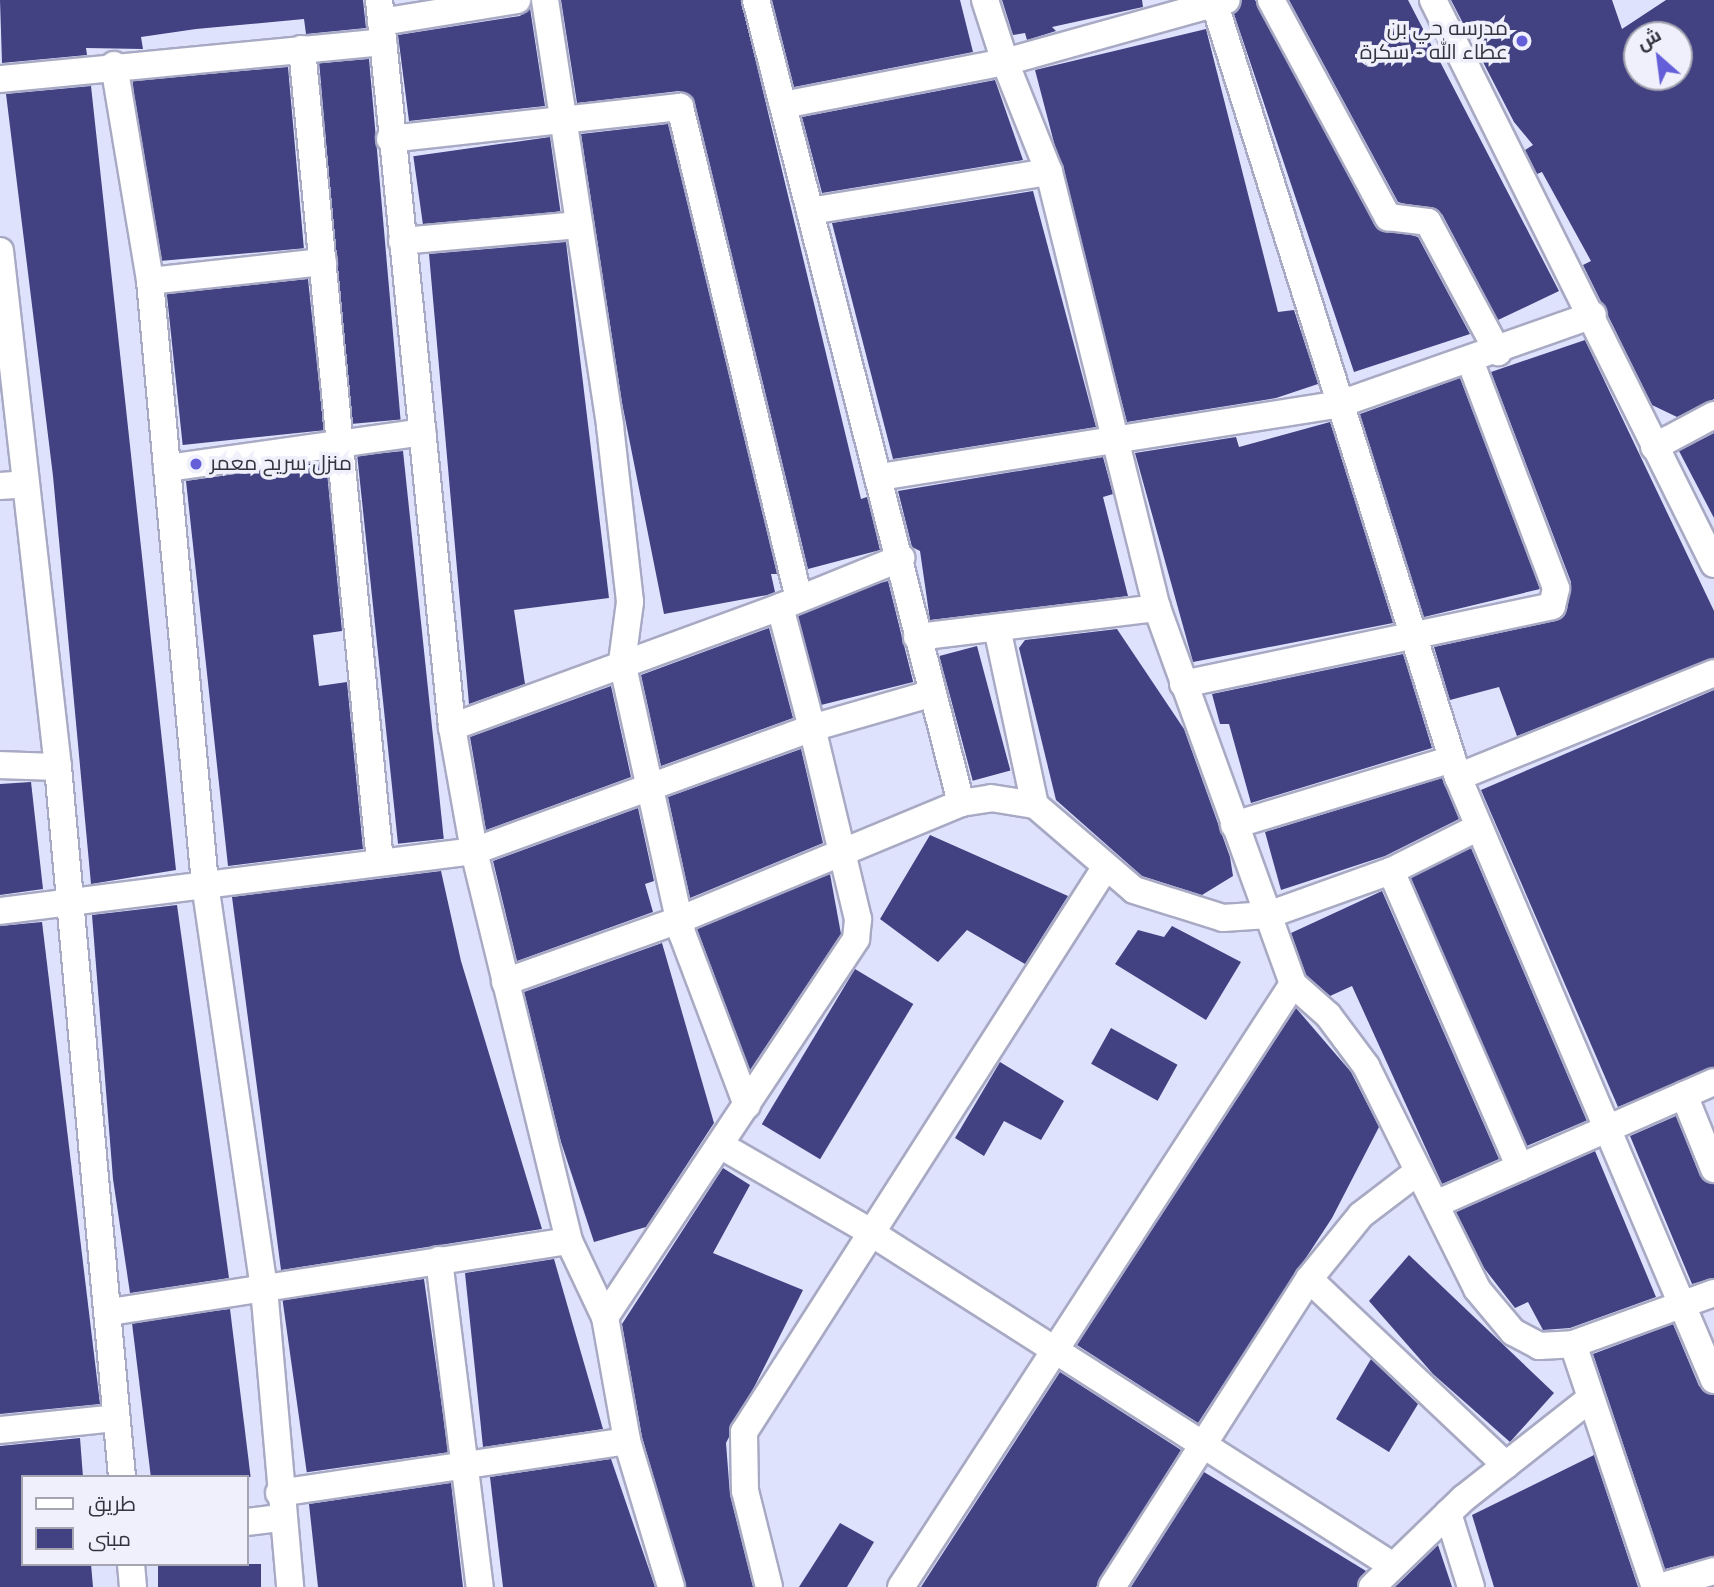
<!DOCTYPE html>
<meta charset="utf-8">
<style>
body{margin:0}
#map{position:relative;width:1714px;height:1587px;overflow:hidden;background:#dfe2fd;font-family:"Varela Round",Cairo,sans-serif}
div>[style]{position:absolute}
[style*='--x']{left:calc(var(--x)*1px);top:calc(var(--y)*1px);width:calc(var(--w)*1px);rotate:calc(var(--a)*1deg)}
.building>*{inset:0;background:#424181;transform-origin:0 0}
.roads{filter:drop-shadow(2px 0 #a8aac4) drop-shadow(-2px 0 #a8aac4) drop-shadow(0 2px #a8aac4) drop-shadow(0 -2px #a8aac4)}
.minor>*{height:26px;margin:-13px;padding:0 13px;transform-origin:13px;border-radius:13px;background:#fff}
.dots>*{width:19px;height:19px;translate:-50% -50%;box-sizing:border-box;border:4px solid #eff0fc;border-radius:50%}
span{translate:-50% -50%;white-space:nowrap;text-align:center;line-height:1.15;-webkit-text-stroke:7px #eff0fc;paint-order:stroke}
.poi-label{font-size:21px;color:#33343e}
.right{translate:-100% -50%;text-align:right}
.left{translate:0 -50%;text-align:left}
.legend{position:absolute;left:21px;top:1475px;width:228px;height:91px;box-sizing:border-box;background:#eff0fc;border:2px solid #a4a5b0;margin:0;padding:9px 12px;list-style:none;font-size:21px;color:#33343e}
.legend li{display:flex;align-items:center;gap:14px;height:35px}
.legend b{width:35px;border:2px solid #a4a5b0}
.north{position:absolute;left:1623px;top:21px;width:70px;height:70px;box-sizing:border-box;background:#eff0fc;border:2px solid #a4a5b0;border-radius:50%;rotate:332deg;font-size:19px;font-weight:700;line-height:28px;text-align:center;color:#33343e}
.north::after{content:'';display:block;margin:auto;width:24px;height:32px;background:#645fd8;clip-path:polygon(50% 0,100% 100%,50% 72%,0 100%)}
</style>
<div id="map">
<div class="building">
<div style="clip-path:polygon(0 0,363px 0,366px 28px,306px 34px,304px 19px,196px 29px,141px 37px,143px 49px,86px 48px,87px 55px,2px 63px)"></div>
<div style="clip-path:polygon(561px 0,741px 0,861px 499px,867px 497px,880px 550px,808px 569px,695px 103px,679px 91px,577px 103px)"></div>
<div style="clip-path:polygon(772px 0,960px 0,973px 52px,794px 87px)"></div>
<div style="clip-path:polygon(1002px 0,1142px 0,1143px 7px,1052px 27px,1056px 31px,1027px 40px,1025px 33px,1013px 35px)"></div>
<div style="clip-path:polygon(1242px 0,1255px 0,1374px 224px,1418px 237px,1470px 334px,1354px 372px,1234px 14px)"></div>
<div style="clip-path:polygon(1289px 0,1408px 0,1559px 291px,1498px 320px,1442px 214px,1398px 202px)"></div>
<div style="clip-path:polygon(evenodd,1451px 0,1612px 0,1622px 29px,1666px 0,1714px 0,1714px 399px,1677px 417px,1652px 405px,1583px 265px,1591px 261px,1542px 172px,1537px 174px,1525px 150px,1533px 145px,1514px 122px,1451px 0,1637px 35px,1679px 35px,1679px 77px,1637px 77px,1637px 35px)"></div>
<div style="clip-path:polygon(530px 8px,545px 106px,409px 121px,398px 35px,520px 16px)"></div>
<div style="clip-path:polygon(1206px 29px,1278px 312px,1294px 310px,1318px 384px,1276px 398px,1127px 422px,1035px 70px)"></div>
<div style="left:369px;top:59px;width:362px;height:50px;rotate:85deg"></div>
<div style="left:288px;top:67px;width:182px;height:156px;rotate:85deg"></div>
<div style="clip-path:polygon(995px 80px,1023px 160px,822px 193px,802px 117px)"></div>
<div style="clip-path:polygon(91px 86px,176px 870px,91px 884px,53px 476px,6px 94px)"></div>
<div style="clip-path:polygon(668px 124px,777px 574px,771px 574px,775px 592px,767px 595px,664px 614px,622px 403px,581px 134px)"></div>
<div style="left:550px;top:137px;width:75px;height:138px;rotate:82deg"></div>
<div style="clip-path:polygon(1033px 191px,1096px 427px,893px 459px,832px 223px)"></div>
<div style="clip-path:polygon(566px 242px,609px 598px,514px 610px,525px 684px,469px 704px,429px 254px)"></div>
<div style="left:308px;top:279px;width:152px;height:142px;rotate:84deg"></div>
<div style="clip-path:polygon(1585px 340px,1714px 611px,1714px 658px,1517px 736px,1499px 687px,1450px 700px,1434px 647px,1555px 621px,1567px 610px,1571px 582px,1491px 372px)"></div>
<div style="clip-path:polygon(1460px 378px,1540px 589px,1424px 617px,1360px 414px)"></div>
<div style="clip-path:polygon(1330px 422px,1393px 623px,1193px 662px,1135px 453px,1236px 437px,1239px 447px)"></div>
<div style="clip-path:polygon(1714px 433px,1714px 518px,1679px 451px)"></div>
<div style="left:403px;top:451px;width:390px;height:46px;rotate:84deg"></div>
<div style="clip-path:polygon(1103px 457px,1113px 494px,1103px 497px,1128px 596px,930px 620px,920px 551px,912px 547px,898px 491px)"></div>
<div style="clip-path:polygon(326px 461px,342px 631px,313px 635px,319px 686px,347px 682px,363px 849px,228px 866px,186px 481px)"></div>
<div style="left:888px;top:581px;width:104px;height:96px;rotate:76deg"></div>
<div style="clip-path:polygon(769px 628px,793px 718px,661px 766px,641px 675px)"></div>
<div style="clip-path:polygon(1117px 629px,1184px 729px,1230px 857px,1233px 876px,1202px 895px,1142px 876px,1056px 800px,1019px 648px,1025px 640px)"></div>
<div style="left:977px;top:646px;width:129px;height:39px;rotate:75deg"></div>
<div style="clip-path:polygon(1403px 654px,1432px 748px,1251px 803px,1229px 724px,1220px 724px,1212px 694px)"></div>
<div style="clip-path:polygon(611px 686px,631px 777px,486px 830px,470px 737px)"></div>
<div style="clip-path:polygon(1714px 690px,1714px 1067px,1618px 1107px,1481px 790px)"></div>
<div style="clip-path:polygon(801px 749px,823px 843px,690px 898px,668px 797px)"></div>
<div style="clip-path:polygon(1442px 778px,1459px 819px,1385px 856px,1281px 890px,1265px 832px)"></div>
<div style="clip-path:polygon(31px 782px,43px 889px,0 895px,0 784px)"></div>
<div style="clip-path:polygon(638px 808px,654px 881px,645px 884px,653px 912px,517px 961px,493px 861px)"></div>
<div style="clip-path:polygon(930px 835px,1068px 896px,1025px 964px,967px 930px,938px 962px,880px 919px)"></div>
<div style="left:1471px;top:848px;width:296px;height:67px;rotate:67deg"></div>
<div style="clip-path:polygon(441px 871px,461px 961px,542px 1229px,281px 1270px,232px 897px)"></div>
<div style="clip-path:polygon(830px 874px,841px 934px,750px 1070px,697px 929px)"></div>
<div style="clip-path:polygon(1382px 891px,1499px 1159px,1442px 1184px,1352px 986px,1330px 996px,1306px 975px,1291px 933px)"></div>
<div style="clip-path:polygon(177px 905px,229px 1278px,130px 1293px,113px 1179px,92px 915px)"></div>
<div style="clip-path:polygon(42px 922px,100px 1404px,0 1414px,0 926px)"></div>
<div style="clip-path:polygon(1172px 926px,1241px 962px,1206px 1020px,1115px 964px,1138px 930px,1164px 937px)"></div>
<div style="clip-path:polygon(662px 943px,714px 1123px,646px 1227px,594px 1242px,561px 1142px,524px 992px)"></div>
<div style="left:855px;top:969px;width:68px;height:181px;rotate:31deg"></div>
<div style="clip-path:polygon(1296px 1008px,1351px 1072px,1379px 1127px,1332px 1218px,1198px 1423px,1077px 1345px)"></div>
<div style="left:1111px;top:1028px;width:76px;height:41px;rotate:29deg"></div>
<div style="clip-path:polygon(1000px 1062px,1064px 1101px,1041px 1140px,1004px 1121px,984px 1156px,955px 1138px)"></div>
<div style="clip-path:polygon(1676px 1116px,1700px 1176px,1714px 1184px,1714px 1278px,1692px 1284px,1630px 1136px)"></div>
<div style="clip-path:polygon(1595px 1151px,1656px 1297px,1570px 1328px,1543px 1330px,1528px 1302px,1515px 1308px,1484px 1268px,1456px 1212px)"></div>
<div style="clip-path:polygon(723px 1168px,750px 1185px,713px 1253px,803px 1290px,726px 1443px,730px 1495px,753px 1587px,686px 1587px,642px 1437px,622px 1324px)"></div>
<div style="clip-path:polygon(1409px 1255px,1554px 1393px,1510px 1442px,1433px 1374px,1369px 1301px)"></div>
<div style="clip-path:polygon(554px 1259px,603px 1429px,483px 1447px,465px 1273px)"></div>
<div style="left:424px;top:1279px;width:175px;height:143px;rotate:82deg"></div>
<div style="left:230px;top:1309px;width:169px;height:99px;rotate:83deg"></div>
<div style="clip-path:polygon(1673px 1324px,1699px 1386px,1714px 1395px,1714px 1556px,1665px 1569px,1593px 1354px)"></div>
<div style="clip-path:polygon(1371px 1359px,1418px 1404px,1389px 1452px,1336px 1419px)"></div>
<div style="clip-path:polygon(1060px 1372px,1181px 1450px,1096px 1587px,921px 1587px)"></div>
<div style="clip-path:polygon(80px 1438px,83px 1477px,23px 1477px,23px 1564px,91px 1564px,93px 1587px,0 1587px,0 1446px)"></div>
<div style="clip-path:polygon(1594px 1455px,1638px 1587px,1494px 1587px,1472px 1515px)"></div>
<div style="clip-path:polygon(611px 1459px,655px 1587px,503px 1587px,490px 1477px)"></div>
<div style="clip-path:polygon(1204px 1472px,1366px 1571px,1357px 1587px,1131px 1587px)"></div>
<div style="clip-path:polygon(451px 1483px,463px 1587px,318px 1587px,309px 1504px)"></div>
<div style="clip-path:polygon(840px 1523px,874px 1542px,847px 1587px,799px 1587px)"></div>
<div style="clip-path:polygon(1438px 1545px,1452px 1587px,1395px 1587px)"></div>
<div style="left:158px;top:1564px;width:103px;height:23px"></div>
</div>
<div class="roads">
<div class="minor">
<div style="--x:379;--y:0;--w:731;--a:84.27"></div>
<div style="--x:452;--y:727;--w:126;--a:79.9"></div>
<div style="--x:474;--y:851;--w:401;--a:76.3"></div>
<div style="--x:569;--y:1241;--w:84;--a:64.7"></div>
<div style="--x:605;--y:1317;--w:126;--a:79.9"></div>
<div style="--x:627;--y:1441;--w:152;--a:73.2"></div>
<div style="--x:545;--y:0;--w:431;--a:81.3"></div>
<div style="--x:610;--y:426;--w:177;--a:83.5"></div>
<div style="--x:630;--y:602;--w:61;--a:97.6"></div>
<div style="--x:622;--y:662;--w:278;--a:77.5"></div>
<div style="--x:682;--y:933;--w:184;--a:69.3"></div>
<div style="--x:756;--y:0;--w:829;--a:75.68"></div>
<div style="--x:985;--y:0;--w:65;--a:72.1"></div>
<div style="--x:1005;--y:62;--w:230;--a:-15.6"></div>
<div style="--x:1271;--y:0;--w:247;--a:61.7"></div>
<div style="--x:1388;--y:217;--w:40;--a:7.1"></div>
<div style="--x:1428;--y:222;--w:148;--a:61.7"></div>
<div style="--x:1433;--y:0;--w:630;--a:63.52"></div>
<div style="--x:1215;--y:5;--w:809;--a:72.53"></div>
<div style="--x:1458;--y:777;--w:655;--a:67"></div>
<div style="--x:381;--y:22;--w:138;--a:-9.2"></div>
<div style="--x:302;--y:49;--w:817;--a:84.52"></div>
<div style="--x:114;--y:65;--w:219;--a:80.5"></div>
<div style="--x:150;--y:281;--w:606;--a:84.79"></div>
<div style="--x:205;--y:884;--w:408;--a:81.7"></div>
<div style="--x:264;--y:1288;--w:300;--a:85"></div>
<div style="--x:0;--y:79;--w:385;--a:-5.5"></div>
<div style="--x:783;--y:105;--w:226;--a:-11"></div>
<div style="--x:1005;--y:62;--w:118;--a:68.2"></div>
<div style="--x:1049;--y:172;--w:449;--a:76.1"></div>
<div style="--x:1157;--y:608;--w:400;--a:70.1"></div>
<div style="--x:1293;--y:984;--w:47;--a:41.5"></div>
<div style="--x:1328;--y:1015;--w:64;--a:53.3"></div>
<div style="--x:1366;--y:1066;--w:249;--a:63.5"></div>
<div style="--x:1477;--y:1289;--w:56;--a:50.1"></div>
<div style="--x:1513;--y:1332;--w:30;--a:28"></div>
<div style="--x:1539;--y:1346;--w:34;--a:-3"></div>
<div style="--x:1573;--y:1344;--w:150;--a:-19.9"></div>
<div style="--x:390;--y:139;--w:292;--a:-6.3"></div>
<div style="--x:680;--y:107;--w:506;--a:76.4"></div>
<div style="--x:810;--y:211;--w:242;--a:-9.3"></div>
<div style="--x:402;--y:241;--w:178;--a:-5.2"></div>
<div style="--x:0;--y:251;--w:519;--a:83.59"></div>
<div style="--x:58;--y:767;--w:713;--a:84.85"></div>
<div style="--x:150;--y:281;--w:174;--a:-6.3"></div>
<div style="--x:1654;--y:447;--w:68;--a:-28.1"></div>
<div style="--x:167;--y:468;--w:258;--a:-8"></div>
<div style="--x:880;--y:477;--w:466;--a:-9"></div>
<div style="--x:1340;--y:404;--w:268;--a:-19.4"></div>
<div style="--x:0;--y:486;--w:26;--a:-4"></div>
<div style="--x:997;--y:628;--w:181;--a:77.9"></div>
<div style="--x:917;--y:637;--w:242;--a:-6.9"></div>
<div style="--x:1183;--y:684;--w:377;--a:-11.9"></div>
<div style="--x:1552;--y:606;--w:18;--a:-77"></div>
<div style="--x:1556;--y:588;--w:241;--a:-110.7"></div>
<div style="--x:452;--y:727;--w:349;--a:-20.1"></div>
<div style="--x:0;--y:765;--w:58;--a:2"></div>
<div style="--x:1458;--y:777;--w:276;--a:-22.1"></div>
<div style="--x:1234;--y:825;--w:228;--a:-16.8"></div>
<div style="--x:1391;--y:871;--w:323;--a:66.5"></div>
<div style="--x:0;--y:911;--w:478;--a:-7.2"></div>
<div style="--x:474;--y:851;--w:360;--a:-20"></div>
<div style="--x:812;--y:728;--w:125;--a:-104.8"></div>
<div style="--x:780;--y:607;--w:131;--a:-22"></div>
<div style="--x:505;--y:982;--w:185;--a:-19.6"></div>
<div style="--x:679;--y:920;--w:305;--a:-22.5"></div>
<div style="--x:961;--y:803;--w:30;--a:-9"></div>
<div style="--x:991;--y:798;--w:45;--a:9"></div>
<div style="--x:1035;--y:805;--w:130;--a:40.6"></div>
<div style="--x:1134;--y:890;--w:93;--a:17.5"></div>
<div style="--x:1223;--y:918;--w:45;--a:-3.8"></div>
<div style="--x:1268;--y:915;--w:131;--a:-19.7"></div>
<div style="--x:1391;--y:871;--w:98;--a:-26.6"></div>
<div style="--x:1684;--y:1095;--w:80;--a:67.9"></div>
<div style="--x:720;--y:1145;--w:164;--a:30"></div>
<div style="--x:862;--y:1227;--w:630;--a:32.55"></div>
<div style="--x:1438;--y:1203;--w:301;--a:-23.7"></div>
<div style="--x:439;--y:1260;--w:330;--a:82.9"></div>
<div style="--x:1309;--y:1279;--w:271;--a:43.4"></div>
<div style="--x:110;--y:1312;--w:464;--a:-8.8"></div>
<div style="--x:605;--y:1317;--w:454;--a:-56.4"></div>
<div style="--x:856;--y:939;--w:20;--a:-84"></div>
<div style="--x:858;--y:919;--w:196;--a:-103.5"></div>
<div style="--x:812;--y:728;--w:123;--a:-16.1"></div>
<div style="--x:1573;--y:1344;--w:256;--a:71.4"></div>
<div style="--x:0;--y:1430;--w:117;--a:-5.9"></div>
<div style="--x:279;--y:1493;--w:352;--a:-8.5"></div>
<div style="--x:1448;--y:1513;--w:77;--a:72.7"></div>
<div style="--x:247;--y:1522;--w:34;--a:-7"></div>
<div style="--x:131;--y:1564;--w:23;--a:85"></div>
<div style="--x:769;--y:1587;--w:99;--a:-104"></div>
<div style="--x:745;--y:1491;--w:59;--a:-91"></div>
<div style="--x:744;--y:1432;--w:670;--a:-57.38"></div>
<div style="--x:901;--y:1587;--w:719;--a:-56.97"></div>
<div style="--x:1112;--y:1587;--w:366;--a:-57.4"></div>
<div style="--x:1309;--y:1279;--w:82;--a:-50.9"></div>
<div style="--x:1361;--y:1215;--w:69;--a:-37.4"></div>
<div style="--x:1372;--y:1587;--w:128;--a:-44.1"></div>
<div style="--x:1464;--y:1498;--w:160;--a:-38.2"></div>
<div style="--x:1659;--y:1587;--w:57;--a:-16.2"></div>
</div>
</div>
<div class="dots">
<div style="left:1522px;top:41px;background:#645fd8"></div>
<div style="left:196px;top:464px;background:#645fd8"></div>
</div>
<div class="poi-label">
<span class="right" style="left:1508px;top:41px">مدرسه حي بن<br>عطاء الله - سكرة</span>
<span class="left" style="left:210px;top:464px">منزل سريح معمر</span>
</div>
<ul class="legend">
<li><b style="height:9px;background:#fff"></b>طريق</li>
<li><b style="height:19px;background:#424181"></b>مبنى</li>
</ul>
<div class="north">ش</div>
</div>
